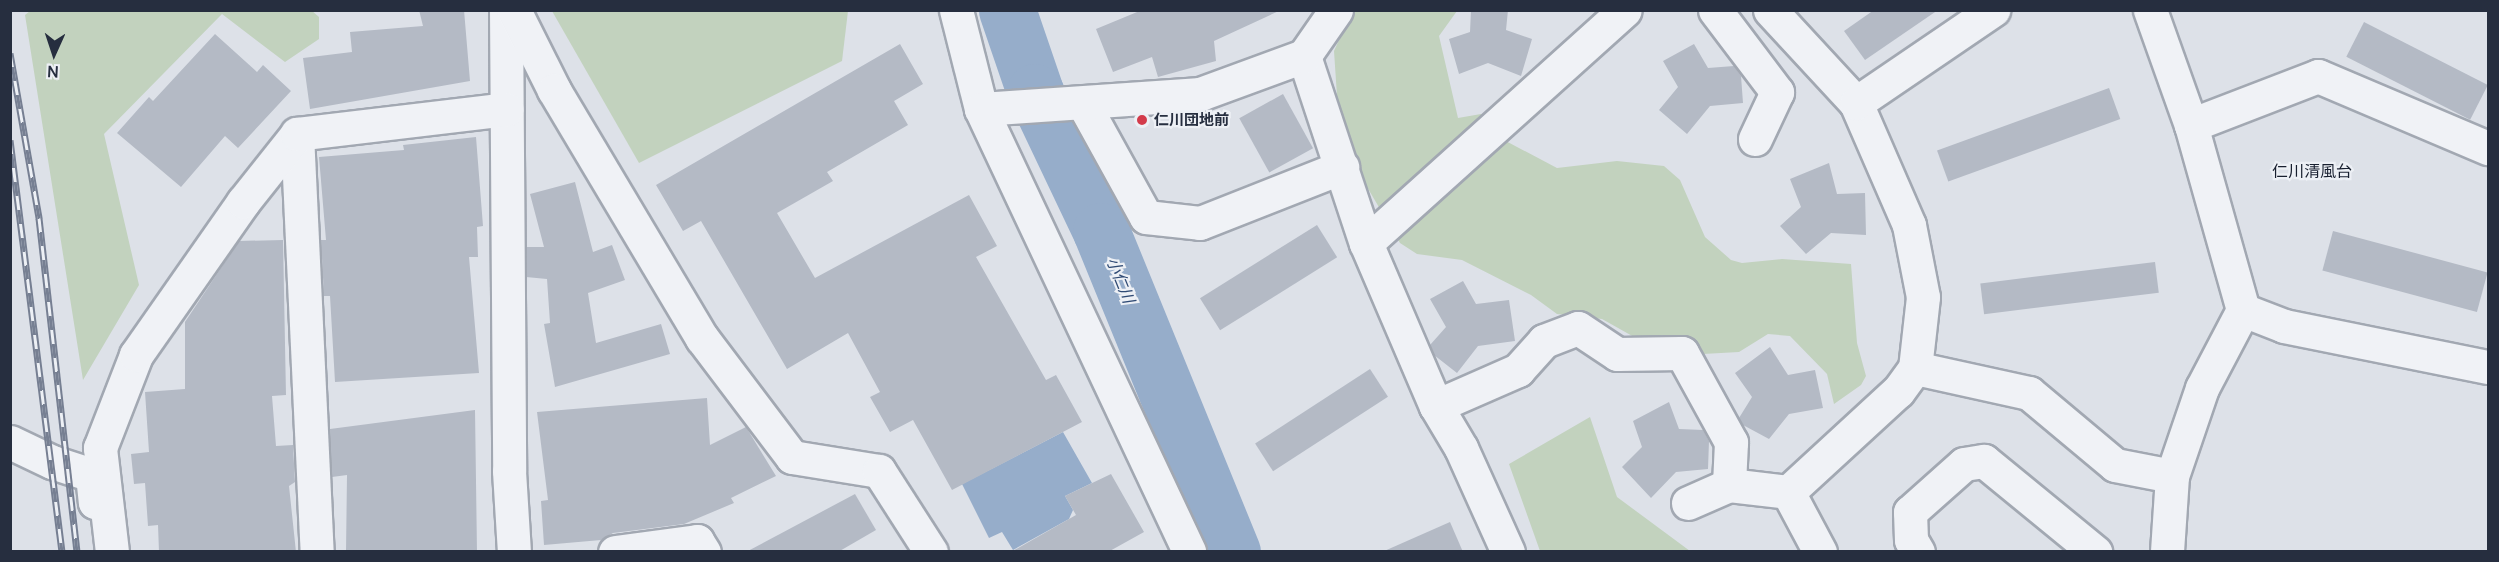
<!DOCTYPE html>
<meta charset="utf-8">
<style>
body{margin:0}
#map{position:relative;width:2499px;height:562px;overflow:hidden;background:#dde1e8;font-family:Manrope,"Noto Sans JP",sans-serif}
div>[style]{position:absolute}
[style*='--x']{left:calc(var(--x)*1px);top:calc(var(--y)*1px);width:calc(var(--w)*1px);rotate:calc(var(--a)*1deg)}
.green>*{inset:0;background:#c2d2be}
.water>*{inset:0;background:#96adca}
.river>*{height:57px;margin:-28.5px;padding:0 28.5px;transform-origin:28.5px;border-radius:28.5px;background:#96adca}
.building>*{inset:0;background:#b4bac5;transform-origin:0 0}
.roads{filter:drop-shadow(2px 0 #a2a8b2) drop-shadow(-2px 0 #a2a8b2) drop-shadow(0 2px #a2a8b2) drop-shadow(0 -2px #a2a8b2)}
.minor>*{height:33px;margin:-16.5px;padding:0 16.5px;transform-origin:16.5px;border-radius:16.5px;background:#f0f2f6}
.rail>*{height:7px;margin-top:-3.5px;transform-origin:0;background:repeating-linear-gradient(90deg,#edf0f5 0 14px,#767f92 0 28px);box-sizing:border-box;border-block:2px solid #767f92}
.dots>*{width:16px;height:16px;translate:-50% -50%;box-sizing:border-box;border:3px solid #edf0f5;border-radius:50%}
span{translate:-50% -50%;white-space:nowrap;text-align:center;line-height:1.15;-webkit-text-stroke:4.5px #edf0f5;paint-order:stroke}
.poi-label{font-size:15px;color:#262e3f;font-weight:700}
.left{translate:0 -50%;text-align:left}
.neighbourhood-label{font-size:16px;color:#181f2f}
.water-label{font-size:16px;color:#2f4a74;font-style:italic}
.frame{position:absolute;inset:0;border:12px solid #262e3f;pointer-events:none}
.north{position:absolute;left:24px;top:24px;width:60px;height:60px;-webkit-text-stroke:4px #edf0f5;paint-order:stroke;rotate:183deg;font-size:16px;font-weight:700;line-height:24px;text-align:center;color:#262e3f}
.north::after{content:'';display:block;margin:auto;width:21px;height:27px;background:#262e3f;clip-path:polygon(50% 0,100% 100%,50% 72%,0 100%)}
</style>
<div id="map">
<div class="green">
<div style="clip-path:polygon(30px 11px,311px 10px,319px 17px,319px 39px,285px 62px,222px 14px,104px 134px,139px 285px,83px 380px,25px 15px)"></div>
<div style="clip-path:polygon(552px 11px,848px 11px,842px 61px,639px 163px)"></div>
<div style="clip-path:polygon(1352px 11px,1457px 11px,1439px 36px,1458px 118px,1481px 114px,1502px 139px,1557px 168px,1617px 161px,1664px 166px,1680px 180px,1705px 237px,1731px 260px,1742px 263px,1782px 259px,1851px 264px,1857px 343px,1866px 376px,1861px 385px,1834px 404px,1827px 374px,1790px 336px,1768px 334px,1739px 352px,1685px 355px,1643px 342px,1602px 319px,1557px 314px,1531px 295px,1462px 260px,1417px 254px,1400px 243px,1340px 141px,1334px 51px)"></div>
<div style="clip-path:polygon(1590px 417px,1617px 497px,1690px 551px,1540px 551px,1509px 464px)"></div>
</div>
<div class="water">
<div style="clip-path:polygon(1063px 432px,1092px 483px,1065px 496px,1073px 510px,1069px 519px,1013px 550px,1002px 532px,989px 538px,962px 484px)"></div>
</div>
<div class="river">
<div style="--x:1007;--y:10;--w:87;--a:71.1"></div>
<div style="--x:1035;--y:92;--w:154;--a:64.6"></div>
<div style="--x:1101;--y:231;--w:347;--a:67.8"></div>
</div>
<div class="building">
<div style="clip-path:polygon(419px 10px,464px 10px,470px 81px,310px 109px,303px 58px,352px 52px,350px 32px,423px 26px)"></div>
<div style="clip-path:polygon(1142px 10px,1281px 10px,1214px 41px,1216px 61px,1158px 77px,1152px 57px,1113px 72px,1096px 29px)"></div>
<div style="clip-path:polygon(1471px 10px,1508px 10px,1506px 30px,1532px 39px,1521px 76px,1488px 63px,1459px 74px,1449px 39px,1470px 32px)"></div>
<div style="clip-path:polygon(1874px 10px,1938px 10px,1865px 60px,1844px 31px)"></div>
<div style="left:2364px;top:22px;width:139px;height:39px;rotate:27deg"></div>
<div style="clip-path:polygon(215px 34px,257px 72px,263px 65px,291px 91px,238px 148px,225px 136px,181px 187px,117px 133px,149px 97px,153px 101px)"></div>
<div style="clip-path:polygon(900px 44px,923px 84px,894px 101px,908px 125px,827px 172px,833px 181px,777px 213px,815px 278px,969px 195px,997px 246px,976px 257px,1046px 380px,1056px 375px,1082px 422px,952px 490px,913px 420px,890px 432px,870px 397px,880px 392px,848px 333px,787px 369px,701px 221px,683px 231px,656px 185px)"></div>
<div style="clip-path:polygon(1694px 44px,1708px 68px,1734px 66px,1741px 76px,1743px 103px,1710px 106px,1687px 134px,1659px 110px,1678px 87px,1663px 61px)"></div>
<div style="left:2109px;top:88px;width:33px;height:183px;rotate:70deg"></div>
<div style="left:1283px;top:94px;width:62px;height:50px;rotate:61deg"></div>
<div style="clip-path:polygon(476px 137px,483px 226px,477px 227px,478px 257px,469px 257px,479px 373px,335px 382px,330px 296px,324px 296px,321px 240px,326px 240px,319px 157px,404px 150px,403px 145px)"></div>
<div style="clip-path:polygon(1829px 163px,1837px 194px,1865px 193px,1866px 235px,1831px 233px,1806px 254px,1780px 226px,1801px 207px,1790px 179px)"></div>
<div style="clip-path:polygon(575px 182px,593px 252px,612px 245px,625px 280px,588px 293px,596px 343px,661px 324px,670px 354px,555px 387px,544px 324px,550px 323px,547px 279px,526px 277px,526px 247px,544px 247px,530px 194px)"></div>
<div style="left:1317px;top:225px;width:38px;height:138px;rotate:58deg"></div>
<div style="left:2333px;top:231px;width:160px;height:41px;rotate:15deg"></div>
<div style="clip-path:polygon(283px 240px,286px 395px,272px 396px,276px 446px,293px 445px,295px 482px,289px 486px,296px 552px,159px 552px,158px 525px,148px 526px,145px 483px,134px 484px,131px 454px,149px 452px,145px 392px,185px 389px,185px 322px,239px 241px)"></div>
<div style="left:2155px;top:262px;width:31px;height:176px;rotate:83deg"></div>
<div style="clip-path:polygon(1463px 281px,1476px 304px,1509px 300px,1515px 341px,1478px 346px,1457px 373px,1434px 355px,1430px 345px,1446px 327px,1430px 299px)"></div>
<div style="clip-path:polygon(1770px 347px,1788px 375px,1815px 370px,1823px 408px,1789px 414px,1769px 439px,1743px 425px,1739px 418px,1752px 397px,1735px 373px)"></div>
<div style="left:1370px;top:369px;width:33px;height:137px;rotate:57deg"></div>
<div style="clip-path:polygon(707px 398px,710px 445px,746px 427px,776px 476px,731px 498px,734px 503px,684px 524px,613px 533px,601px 540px,544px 545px,541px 501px,548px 500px,537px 412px)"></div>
<div style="clip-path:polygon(1669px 402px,1679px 429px,1703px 430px,1709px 441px,1708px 469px,1676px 472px,1651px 498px,1622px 467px,1642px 447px,1633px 421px)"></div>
<div style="clip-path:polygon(475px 410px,477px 552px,346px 552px,347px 475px,332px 477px,330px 429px)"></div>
<div style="clip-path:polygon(1111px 474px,1144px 532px,1108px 552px,1011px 552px,1076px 515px,1065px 496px)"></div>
<div style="clip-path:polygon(855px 494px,876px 530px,838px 552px,746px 552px)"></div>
<div style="clip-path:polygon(1450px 522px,1463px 552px,1382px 552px)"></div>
</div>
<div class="roads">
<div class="minor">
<div style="--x:506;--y:10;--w:461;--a:89.6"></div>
<div style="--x:509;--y:471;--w:81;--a:86.5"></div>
<div style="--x:514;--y:10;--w:89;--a:63.4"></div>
<div style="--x:554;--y:90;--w:289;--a:59.2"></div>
<div style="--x:702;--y:338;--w:149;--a:52.9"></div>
<div style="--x:792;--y:457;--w:88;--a:9.1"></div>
<div style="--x:879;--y:471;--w:96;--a:57.3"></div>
<div style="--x:956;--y:10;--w:102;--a:75.8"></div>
<div style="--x:981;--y:109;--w:489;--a:64.8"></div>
<div style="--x:1715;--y:10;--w:103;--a:52.9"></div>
<div style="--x:1777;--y:92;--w:52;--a:115.1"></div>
<div style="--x:1770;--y:10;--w:127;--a:47.2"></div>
<div style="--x:1856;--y:103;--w:133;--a:66.5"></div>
<div style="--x:1909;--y:225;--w:73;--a:79"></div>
<div style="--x:1923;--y:297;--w:71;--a:96.4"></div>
<div style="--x:1915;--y:368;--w:29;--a:126"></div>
<div style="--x:1898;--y:391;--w:149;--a:137.4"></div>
<div style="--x:1788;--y:492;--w:68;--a:61.9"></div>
<div style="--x:2150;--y:10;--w:122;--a:70.4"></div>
<div style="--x:2191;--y:125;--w:192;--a:74.3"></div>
<div style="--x:2243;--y:310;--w:88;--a:117.7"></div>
<div style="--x:2202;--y:388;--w:93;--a:108.8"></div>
<div style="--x:2172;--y:476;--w:76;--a:93.8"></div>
<div style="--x:1304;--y:56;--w:197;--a:71.7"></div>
<div style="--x:1366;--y:243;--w:177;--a:66.8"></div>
<div style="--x:1436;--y:406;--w:49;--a:59.2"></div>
<div style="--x:1461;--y:448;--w:114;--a:65.7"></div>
<div style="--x:1083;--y:103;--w:130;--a:61.1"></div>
<div style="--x:1146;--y:217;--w:54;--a:6.3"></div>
<div style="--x:1200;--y:223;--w:153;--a:-21.5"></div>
<div style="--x:1856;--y:103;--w:166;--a:-34.2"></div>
<div style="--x:981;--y:109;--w:220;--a:-3.9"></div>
<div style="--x:1200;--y:94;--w:111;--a:-20.1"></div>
<div style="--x:1304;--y:56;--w:56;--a:-55.2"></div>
<div style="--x:2191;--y:125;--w:136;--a:-21.1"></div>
<div style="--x:2318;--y:76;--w:185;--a:23"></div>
<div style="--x:297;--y:134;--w:418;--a:87.3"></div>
<div style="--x:1366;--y:243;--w:348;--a:-42"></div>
<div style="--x:2243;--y:310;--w:44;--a:21.3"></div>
<div style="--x:2284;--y:326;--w:208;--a:11.4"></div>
<div style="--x:1915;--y:368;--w:117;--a:12.4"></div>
<div style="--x:2029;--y:393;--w:112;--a:39.9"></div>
<div style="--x:2115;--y:465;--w:58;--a:10.9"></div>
<div style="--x:1436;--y:406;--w:90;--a:-23.7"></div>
<div style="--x:1518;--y:370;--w:39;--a:-48"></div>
<div style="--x:1544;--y:341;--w:36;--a:-21"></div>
<div style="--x:1578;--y:328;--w:47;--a:33.7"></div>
<div style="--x:1617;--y:354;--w:65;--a:-0.9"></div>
<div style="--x:1682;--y:353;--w:102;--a:61.2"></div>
<div style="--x:1731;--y:442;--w:43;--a:92.7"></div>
<div style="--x:1729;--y:485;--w:59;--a:6.8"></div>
<div style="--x:10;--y:442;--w:47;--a:25.5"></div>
<div style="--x:52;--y:462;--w:42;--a:18"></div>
<div style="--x:92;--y:475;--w:27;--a:84"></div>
<div style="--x:95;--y:502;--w:3;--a:0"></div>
<div style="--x:1688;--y:503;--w:45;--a:-23.7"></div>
<div style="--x:112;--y:552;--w:105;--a:-96.6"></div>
<div style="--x:100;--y:448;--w:100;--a:-68.8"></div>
<div style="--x:136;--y:355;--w:187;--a:-55"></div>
<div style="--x:243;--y:202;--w:87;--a:-51.5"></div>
<div style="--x:297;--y:134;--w:211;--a:-6.8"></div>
<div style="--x:615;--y:552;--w:83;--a:-7.6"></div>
<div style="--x:697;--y:541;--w:13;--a:58"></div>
<div style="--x:1918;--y:552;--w:14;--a:-120"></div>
<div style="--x:1911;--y:540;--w:28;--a:-92"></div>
<div style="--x:1910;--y:512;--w:72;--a:-41.6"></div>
<div style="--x:1964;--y:464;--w:20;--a:-9"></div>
<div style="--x:1984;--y:461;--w:144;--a:39.3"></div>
</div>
</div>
<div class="rail">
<div style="--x:10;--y:53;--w:168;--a:80"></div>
<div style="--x:39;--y:218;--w:336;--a:83.5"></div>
<div style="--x:10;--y:140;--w:415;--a:82.8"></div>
</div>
<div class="dots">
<div style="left:1142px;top:120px;background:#d33b4b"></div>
</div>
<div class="poi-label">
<span class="left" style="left:1154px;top:120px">仁川団地前</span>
</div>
<div class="neighbourhood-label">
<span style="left:2312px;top:171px">仁川清風台</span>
</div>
<div class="water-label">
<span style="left:1121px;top:280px;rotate:68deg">小仁川</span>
</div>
<div class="frame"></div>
<div class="north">N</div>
</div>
